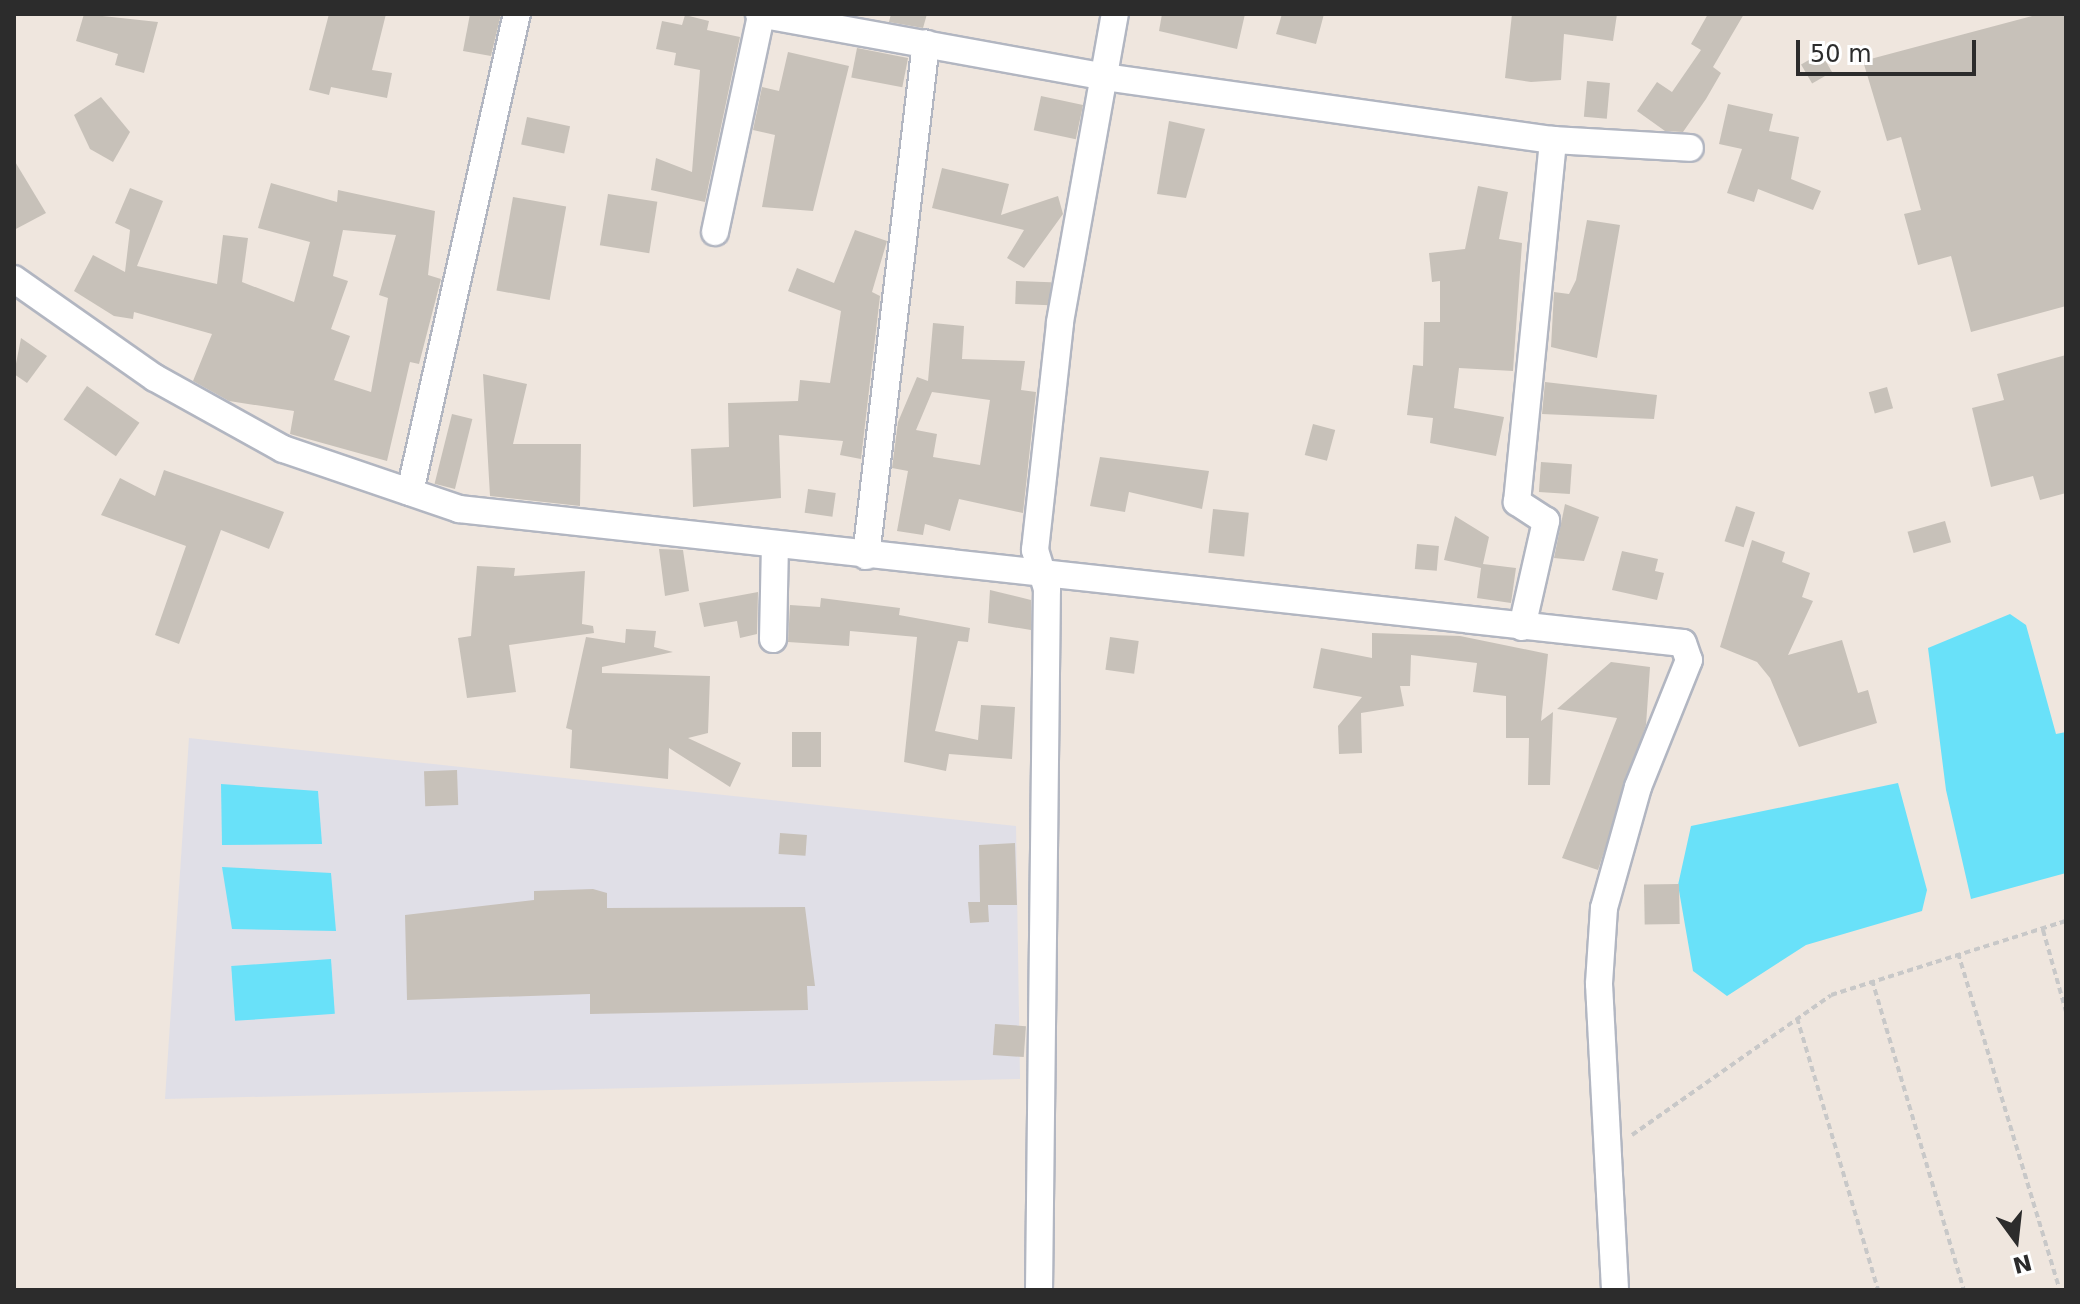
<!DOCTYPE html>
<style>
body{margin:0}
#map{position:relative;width:2080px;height:1304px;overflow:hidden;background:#efe6de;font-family:"DejaVu Sans",sans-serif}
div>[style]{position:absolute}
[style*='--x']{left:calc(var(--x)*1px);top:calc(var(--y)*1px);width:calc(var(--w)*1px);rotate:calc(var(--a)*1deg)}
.industrial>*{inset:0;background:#e0dfe7}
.water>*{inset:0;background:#69e1f9;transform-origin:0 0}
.building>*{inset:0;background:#c7c1b9;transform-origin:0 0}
.path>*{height:4px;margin-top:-2px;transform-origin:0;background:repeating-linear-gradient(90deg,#c8c8c8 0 6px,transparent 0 10px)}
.roads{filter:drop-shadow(2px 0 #b2b6c1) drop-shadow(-2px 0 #b2b6c1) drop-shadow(0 2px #b2b6c1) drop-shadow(0 -2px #b2b6c1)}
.minor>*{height:26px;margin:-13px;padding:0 13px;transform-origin:13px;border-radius:13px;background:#fff}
span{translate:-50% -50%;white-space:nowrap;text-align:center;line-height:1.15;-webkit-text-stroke:8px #fff;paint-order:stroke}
.frame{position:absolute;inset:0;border:16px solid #2c2c2c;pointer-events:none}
.north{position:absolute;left:1976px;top:1200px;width:80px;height:80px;-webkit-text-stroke:6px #fff;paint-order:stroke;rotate:165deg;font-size:22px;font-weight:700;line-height:32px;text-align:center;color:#2c2c2c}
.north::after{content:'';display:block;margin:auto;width:28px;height:36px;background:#2c2c2c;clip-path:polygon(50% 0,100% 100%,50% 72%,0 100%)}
.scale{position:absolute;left:1796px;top:40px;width:180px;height:36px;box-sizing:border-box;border:4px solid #2c2c2c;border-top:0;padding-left:10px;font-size:24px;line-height:28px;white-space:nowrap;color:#2c2c2c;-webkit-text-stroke:6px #fff;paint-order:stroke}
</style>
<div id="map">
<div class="industrial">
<div style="clip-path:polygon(189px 738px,1016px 826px,1020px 1079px,165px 1099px)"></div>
</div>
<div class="water">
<div style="clip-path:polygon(2010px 614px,2026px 625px,2056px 734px,2066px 732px,2066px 873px,1971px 899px,1946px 790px,1928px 648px)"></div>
<div style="clip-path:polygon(1898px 783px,1927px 890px,1922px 911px,1806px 945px,1727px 996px,1693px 971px,1678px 885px,1691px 826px)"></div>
<div style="clip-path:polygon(221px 784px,318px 791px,322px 844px,222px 845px)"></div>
<div style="clip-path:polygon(222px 867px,331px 873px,336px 931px,232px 929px)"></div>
<div style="left:331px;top:959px;width:55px;height:100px;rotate:86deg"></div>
</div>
<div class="building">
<div style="clip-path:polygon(84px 14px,158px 22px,144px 73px,115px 65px,118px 54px,76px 41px)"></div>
<div style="clip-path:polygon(329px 14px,386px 14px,372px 70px,392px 73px,387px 98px,331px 87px,329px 95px,309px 90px)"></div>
<div style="clip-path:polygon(470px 14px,501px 14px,491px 56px,463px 51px)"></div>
<div style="clip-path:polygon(891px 14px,927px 14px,923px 28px,889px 22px)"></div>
<div style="clip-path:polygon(1162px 14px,1245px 14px,1237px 49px,1159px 31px)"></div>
<div style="clip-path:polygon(1282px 14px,1324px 14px,1316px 44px,1276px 34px)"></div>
<div style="clip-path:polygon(1512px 14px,1617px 14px,1613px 41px,1564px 34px,1561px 80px,1531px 82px,1505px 78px)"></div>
<div style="clip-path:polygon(1708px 14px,1744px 14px,1713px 67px,1721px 73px,1706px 99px,1683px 132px,1665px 131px,1637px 111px,1657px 82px,1672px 92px,1701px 50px,1691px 44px)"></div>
<div style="clip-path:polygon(2040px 14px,2066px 14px,2066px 306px,1971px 332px,1951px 256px,1918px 265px,1904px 214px,1921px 210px,1901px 137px,1887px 141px,1863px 61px)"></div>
<div style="clip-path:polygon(685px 15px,709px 21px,707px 30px,740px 37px,705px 202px,651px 190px,656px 158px,692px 172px,700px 70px,674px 65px,676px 53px,656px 49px,662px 21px,682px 25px)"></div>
<div style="left:857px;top:48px;width:52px;height:30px;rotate:11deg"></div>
<div style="clip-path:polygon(788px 52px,849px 66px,813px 211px,762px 207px,775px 135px,753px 130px,762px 87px,779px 91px)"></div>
<div style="left:1821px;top:53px;width:22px;height:23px;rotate:60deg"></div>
<div style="left:1587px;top:81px;width:23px;height:36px;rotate:5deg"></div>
<div style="left:1041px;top:96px;width:43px;height:35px;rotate:12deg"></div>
<div style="clip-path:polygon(101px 97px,130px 132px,113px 162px,90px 149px,74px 115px)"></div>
<div style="clip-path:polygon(1728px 104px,1773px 114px,1769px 131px,1799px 137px,1791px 179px,1821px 191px,1813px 210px,1758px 189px,1754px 202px,1727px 193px,1742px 149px,1719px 144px)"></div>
<div style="left:527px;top:117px;width:44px;height:28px;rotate:12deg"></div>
<div style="clip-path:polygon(1169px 121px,1205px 129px,1186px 198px,1157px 194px)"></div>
<div style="clip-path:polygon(14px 160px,46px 213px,14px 230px)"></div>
<div style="clip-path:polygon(942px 168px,1009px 184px,1001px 215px,1058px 196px,1063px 214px,1024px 268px,1007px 258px,1024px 230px,932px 208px)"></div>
<div style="clip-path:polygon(evenodd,271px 183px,337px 202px,338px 190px,435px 211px,428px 275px,441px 279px,419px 364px,410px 362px,387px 461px,290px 434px,294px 411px,229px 401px,193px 381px,212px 334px,134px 312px,133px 319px,114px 316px,74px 291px,93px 255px,125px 272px,130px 230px,115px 223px,130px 188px,163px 201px,137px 266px,217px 284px,223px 235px,248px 238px,242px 282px,294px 302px,310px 242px,258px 228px,271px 183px,343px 230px,396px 235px,379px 295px,388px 298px,371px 392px,334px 380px,350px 336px,331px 329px,348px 281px,333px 276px,343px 230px)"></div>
<div style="clip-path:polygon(1478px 186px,1508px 192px,1499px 239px,1522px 243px,1513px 371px,1459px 368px,1454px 408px,1504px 417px,1496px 456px,1430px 443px,1433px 418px,1407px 415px,1413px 365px,1423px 366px,1424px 322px,1440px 322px,1440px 281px,1432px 282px,1429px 253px,1465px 249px)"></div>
<div style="left:608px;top:194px;width:50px;height:52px;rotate:9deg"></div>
<div style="left:513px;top:197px;width:54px;height:95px;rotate:10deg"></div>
<div style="clip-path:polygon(1587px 220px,1620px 225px,1597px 358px,1551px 347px,1554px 292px,1569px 294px,1576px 280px)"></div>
<div style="clip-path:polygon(855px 230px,887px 241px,872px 292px,880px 296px,861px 459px,840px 455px,843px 441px,779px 435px,781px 498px,693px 507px,691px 449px,729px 447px,728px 403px,798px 401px,800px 380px,830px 383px,841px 311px,788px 291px,797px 268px,834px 283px)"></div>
<div style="left:1016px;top:281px;width:35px;height:23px;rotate:2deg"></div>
<div style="clip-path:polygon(evenodd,933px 323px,964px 326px,962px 359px,1025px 361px,1021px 390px,1036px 392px,1023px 513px,959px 499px,950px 531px,925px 524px,923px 535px,897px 531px,908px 471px,892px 468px,898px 422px,917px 377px,928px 381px,933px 323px,932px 392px,990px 400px,980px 465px,933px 457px,937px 434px,916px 430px,932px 392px)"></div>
<div style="clip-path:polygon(21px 338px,47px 356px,27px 383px,14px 374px)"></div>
<div style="clip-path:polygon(2066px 355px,2066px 493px,2040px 500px,2033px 476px,1991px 487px,1972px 408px,2004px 400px,1997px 374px)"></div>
<div style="clip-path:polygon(483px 374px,527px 384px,513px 444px,581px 444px,580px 506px,490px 496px)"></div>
<div style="clip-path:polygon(1545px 382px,1657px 395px,1654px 419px,1542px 414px)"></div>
<div style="left:87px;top:386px;width:64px;height:41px;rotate:35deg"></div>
<div style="left:1887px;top:387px;width:22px;height:19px;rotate:74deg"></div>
<div style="left:452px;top:414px;width:21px;height:72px;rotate:14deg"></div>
<div style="left:1313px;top:424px;width:23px;height:32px;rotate:15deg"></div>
<div style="clip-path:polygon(1100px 457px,1209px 471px,1202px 509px,1129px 492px,1125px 512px,1090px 506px)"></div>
<div style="left:1541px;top:462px;width:31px;height:30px;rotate:4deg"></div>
<div style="clip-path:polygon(164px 470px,284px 512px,269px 549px,221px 530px,179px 644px,155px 635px,186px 546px,101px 515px,120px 478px,155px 496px)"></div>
<div style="left:808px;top:489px;width:28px;height:24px;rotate:8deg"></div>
<div style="clip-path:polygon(1565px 504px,1599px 517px,1584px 561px,1554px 558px)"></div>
<div style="left:1736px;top:506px;width:20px;height:37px;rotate:18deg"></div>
<div style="left:1213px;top:509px;width:36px;height:44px;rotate:6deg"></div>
<div style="clip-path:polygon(1455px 516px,1489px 537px,1483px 564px,1516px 568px,1511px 603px,1477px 598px,1481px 568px,1444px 560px)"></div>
<div style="left:1945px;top:521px;width:22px;height:39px;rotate:74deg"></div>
<div style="clip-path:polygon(1752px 540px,1785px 552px,1782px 562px,1810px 573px,1802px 597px,1813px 601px,1788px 655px,1842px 640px,1858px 693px,1868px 690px,1877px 723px,1799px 747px,1770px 678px,1757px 662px,1720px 647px)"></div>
<div style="left:1417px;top:544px;width:22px;height:25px;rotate:5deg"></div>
<div style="clip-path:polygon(659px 549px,683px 550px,689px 591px,665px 596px)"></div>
<div style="clip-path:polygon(1622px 551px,1658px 559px,1655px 571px,1664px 573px,1657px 600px,1612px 590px)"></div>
<div style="clip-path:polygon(477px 566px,515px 568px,514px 576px,585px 571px,582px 624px,593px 626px,594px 633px,509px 645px,516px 692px,467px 698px,458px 638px,471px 636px)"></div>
<div style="clip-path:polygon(990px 590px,1031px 600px,1031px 630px,988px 623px)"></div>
<div style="clip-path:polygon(758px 592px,757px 634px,740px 638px,737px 621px,704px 627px,699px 603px)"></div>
<div style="clip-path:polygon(821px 598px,900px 608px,899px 615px,970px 628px,968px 642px,958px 641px,935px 731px,978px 740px,981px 705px,1015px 707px,1012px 759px,949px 754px,946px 771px,904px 762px,917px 637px,850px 631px,849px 646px,788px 642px,790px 605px,820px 607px)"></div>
<div style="clip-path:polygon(626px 629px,656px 631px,654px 647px,673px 652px,602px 667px,602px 673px,710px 676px,708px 733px,688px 738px,741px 763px,730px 787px,669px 748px,668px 779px,570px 768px,572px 730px,566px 728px,586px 637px,625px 643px)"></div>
<div style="clip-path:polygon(1372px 633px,1460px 636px,1548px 654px,1541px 721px,1553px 712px,1550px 785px,1528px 785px,1529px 738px,1506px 738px,1506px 696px,1473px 692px,1477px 663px,1411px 655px,1410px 686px,1400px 686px,1404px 706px,1361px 713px,1362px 753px,1339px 754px,1338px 726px,1362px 697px,1313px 688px,1321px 648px,1372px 658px)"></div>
<div style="left:1110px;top:637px;width:29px;height:33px;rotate:8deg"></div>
<div style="clip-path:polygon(1611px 662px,1650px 667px,1646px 725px,1598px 870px,1562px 858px,1617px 718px,1557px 709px)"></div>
<div style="left:792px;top:732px;width:29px;height:35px"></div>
<div style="left:457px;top:770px;width:35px;height:33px;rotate:88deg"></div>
<div style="left:780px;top:833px;width:27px;height:21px;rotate:4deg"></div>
<div style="clip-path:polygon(1015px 843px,1017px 905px,988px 905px,989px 922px,970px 923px,968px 902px,980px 902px,979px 845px)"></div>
<div style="left:1679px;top:884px;width:40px;height:35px;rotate:89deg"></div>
<div style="clip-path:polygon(593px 889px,607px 893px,607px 908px,805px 907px,815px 986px,807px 986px,808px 1010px,590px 1014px,590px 994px,407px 1000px,405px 915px,534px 900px,534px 891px)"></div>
<div style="left:995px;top:1024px;width:31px;height:31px;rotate:4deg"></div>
</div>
<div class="path">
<div style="--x:2043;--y:930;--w:85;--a:74.3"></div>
<div style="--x:1958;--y:953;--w:352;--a:73.2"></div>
<div style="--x:1872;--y:980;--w:323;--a:73.5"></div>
<div style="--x:1797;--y:1018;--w:284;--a:73.4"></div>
<div style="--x:1632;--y:1135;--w:243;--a:-35.1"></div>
<div style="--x:1831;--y:995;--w:246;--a:-17.5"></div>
</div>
<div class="roads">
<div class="minor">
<div style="--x:759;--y:14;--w:351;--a:10.3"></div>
<div style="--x:1104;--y:77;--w:453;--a:8"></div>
<div style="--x:1553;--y:140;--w:137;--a:3.3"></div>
<div style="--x:715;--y:232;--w:222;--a:-78"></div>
<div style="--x:14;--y:279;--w:172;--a:35.1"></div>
<div style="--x:155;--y:378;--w:146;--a:29"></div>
<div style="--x:283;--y:449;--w:186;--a:18.8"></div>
<div style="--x:459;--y:509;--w:1231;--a:6.25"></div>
<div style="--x:1683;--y:643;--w:18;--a:71"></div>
<div style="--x:1689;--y:660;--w:137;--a:111.9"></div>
<div style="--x:1638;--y:787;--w:126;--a:105.7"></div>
<div style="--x:1604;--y:908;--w:76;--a:93.8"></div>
<div style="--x:1599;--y:984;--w:306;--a:87"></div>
<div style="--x:410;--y:492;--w:490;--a:-77.4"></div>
<div style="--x:866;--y:556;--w:516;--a:-83.33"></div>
<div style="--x:1522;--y:627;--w:109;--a:-77.2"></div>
<div style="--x:1546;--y:521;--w:35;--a:-147"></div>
<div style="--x:1517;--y:502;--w:364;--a:-84.3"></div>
<div style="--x:773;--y:639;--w:93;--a:-88.8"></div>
<div style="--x:1039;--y:1290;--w:701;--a:-89.35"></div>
<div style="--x:1047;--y:589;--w:41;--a:-107.1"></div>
<div style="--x:1035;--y:550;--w:229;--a:-83.7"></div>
<div style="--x:1060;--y:322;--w:313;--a:-79.9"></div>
</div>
</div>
<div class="frame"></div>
<div class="north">N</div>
<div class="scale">50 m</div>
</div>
